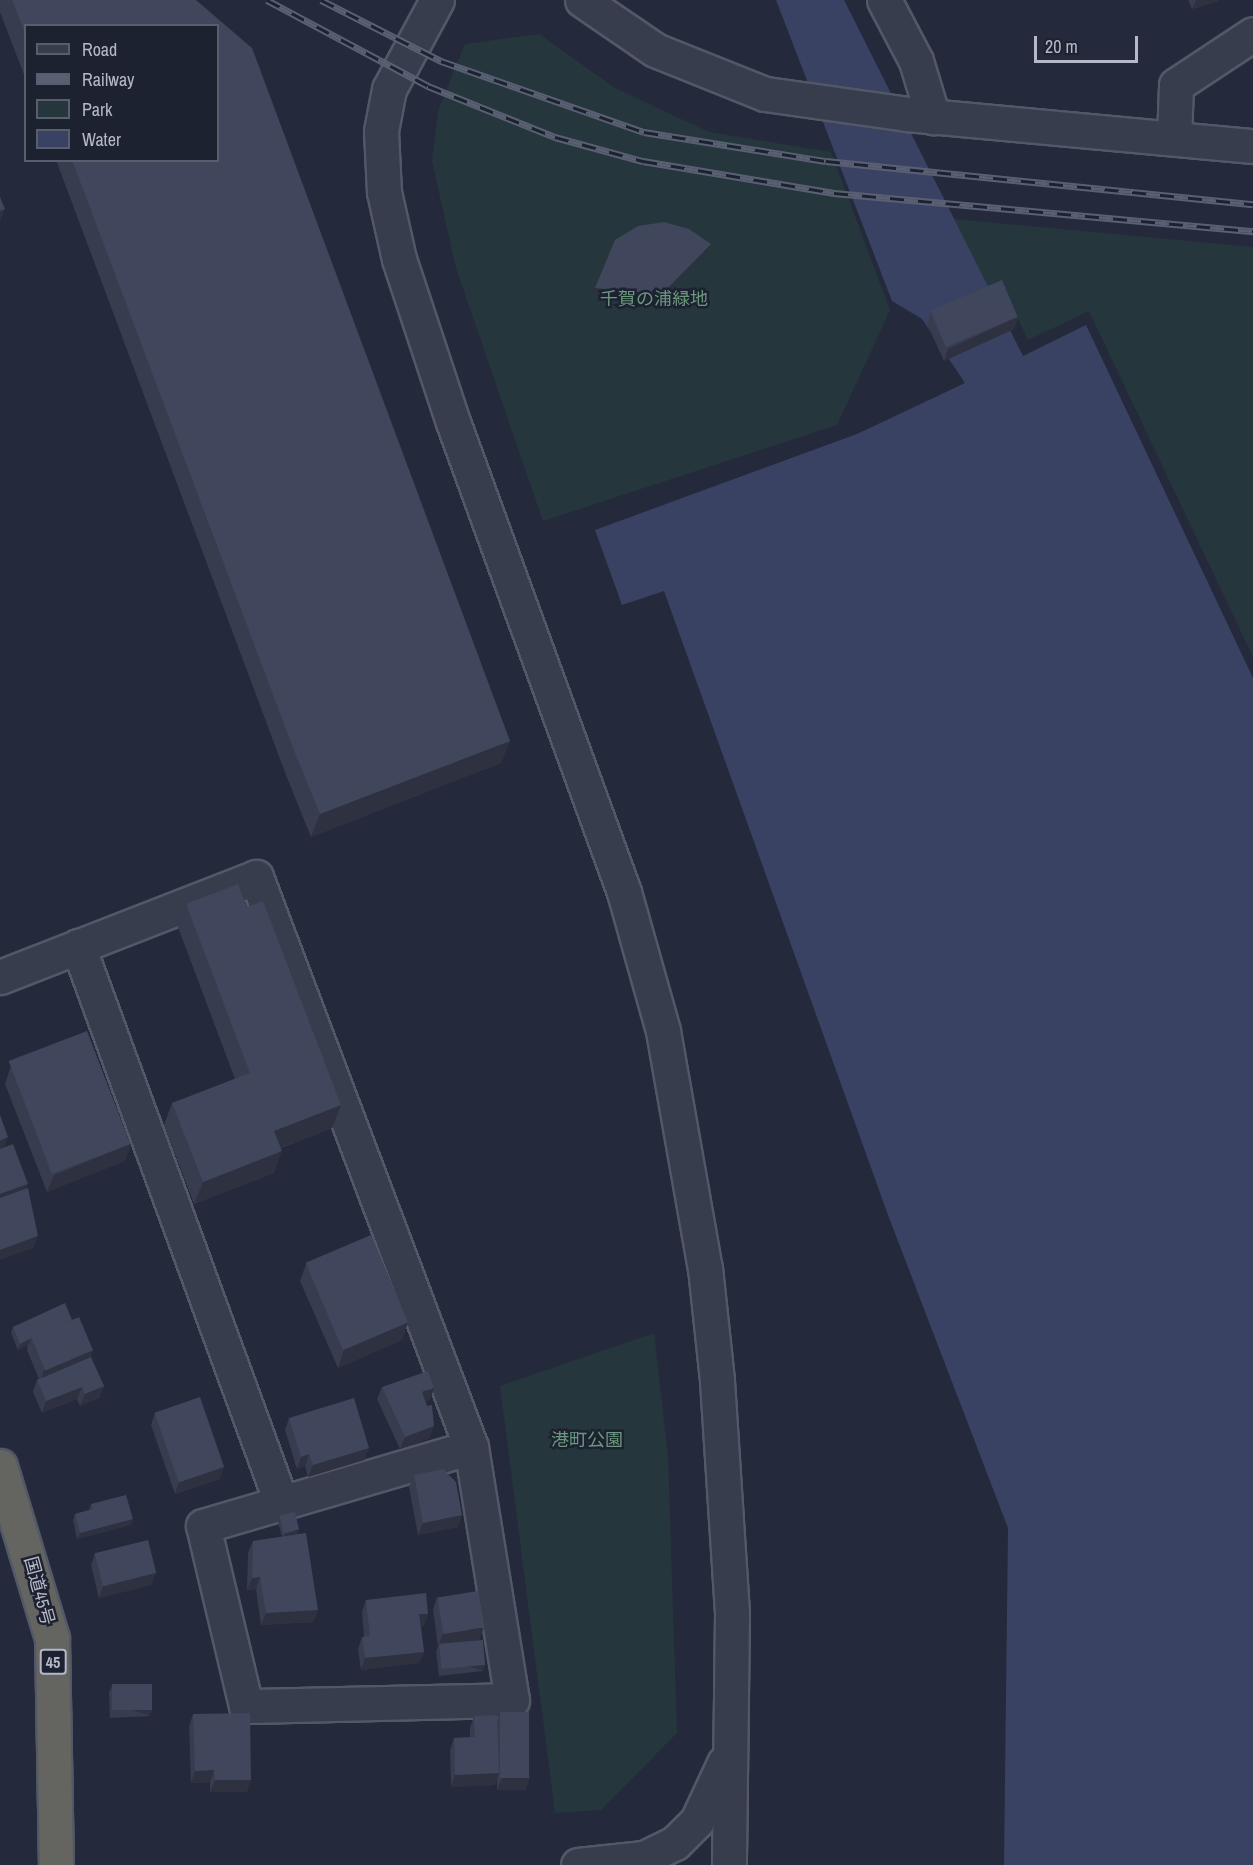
<!DOCTYPE html>
<meta charset="utf-8">
<style>
body{margin:0}
#map{position:relative;width:1253px;height:1865px;overflow:hidden;background:#242a3c;font-family:"Archivo Narrow","Noto Sans JP",sans-serif}
div>[style]{position:absolute}
[style*='--x']{left:calc(var(--x)*1px);top:calc(var(--y)*1px);width:calc(var(--w)*1px);rotate:calc(var(--a)*1deg)}
.green>*{inset:0;background:#26363d}
.water>*{inset:0;background:#394263}
.roads{filter:drop-shadow(2px 0 #535867) drop-shadow(-2px 0 #535867) drop-shadow(0 2px #535867) drop-shadow(0 -2px #535867)}
.minor>*{height:33px;margin:-16.5px;padding:0 16.5px;transform-origin:16.5px;border-radius:16.5px;background:#383d4d}
.tertiary>*{height:33px;margin:-16.5px;padding:0 16.5px;transform-origin:16.5px;border-radius:16.5px;background:#383d4d}
.trunk>*{height:33px;margin:-16.5px;padding:0 16.5px;transform-origin:16.5px;border-radius:16.5px;background:#646460}
.rail>*{height:7px;margin-top:-3.5px;transform-origin:0;background:repeating-linear-gradient(90deg,#1d2231 0 14px,#5a6073 0 28px);box-sizing:border-box;border-block:2px solid #5a6073}
.wall>*{inset:0;background:#373c4f}
.shaded-wall>*{inset:0;background:#2d3140;transform-origin:0 0}
.building>*{inset:0;background:#40465c;transform-origin:0 0}
span{translate:-50% -50%;white-space:nowrap;text-align:center;line-height:1.15;-webkit-text-stroke:5px #1d2231;paint-order:stroke}
.shield-label span{padding:2px 4px;background:#1d2231;border:2px solid;border-radius:4px;-webkit-text-stroke-width:0}
.shield-label{font-size:16px;color:#b4b8c8;font-weight:700}
.park-label{font-size:18px;color:#6b987e}
.street-label{font-size:18px;color:#b4b8c8}
.legend{position:absolute;left:24px;top:24px;width:195px;height:138px;box-sizing:border-box;background:#1d2231;border:2px solid #595e6d;margin:0;padding:8px 10px;list-style:none;font-size:18px;color:#b4b8c8}
.legend li{display:flex;align-items:center;gap:12px;height:30px}
.legend b{width:30px;border:2px solid #595e6d}
.scale{position:absolute;left:1034px;top:36px;width:104px;height:27px;box-sizing:border-box;border:3px solid #b4b8c8;border-top:0;padding-left:8px;font-size:18px;line-height:21px;white-space:nowrap;color:#b4b8c8;-webkit-text-stroke:4px #1d2231;paint-order:stroke}
</style>
<div id="map">
<div class="green">
<div style="clip-path:polygon(539px 34px,615px 88px,709px 132px,831px 152px,890px 310px,837px 425px,543px 521px,456px 268px,432px 161px,438px 111px,465px 44px)"></div>
<div style="clip-path:polygon(954px 219px,1253px 247px,1253px 657px,1089px 311px,1028px 340px,1004px 288px,991px 293px)"></div>
<div style="clip-path:polygon(654px 1333px,668px 1457px,677px 1733px,601px 1810px,555px 1813px,500px 1386px)"></div>
</div>
<div class="water">
<div style="clip-path:polygon(776px 0,844px 0,1023px 356px,1086px 325px,1253px 678px,1253px 1865px,1004px 1865px,1008px 1528px,888px 1215px,664px 591px,622px 605px,595px 530px,857px 434px,965px 383px,922px 319px,892px 301px)"></div>
</div>
<div class="roads">
<div class="minor">
<div style="--x:884;--y:0;--w:69;--a:62.3"></div>
<div style="--x:916;--y:61;--w:59;--a:73.1"></div>
<div style="--x:1174;--y:138;--w:53;--a:-87.8"></div>
<div style="--x:1176;--y:85;--w:92;--a:-33.5"></div>
<div style="--x:78;--y:946;--w:592;--a:69.94"></div>
<div style="--x:0;--y:977;--w:275;--a:-21.3"></div>
<div style="--x:256;--y:877;--w:609;--a:69.33"></div>
<div style="--x:471;--y:1447;--w:256;--a:80.8"></div>
<div style="--x:512;--y:1700;--w:266;--a:178.7"></div>
<div style="--x:246;--y:1706;--w:185;--a:-103.4"></div>
<div style="--x:203;--y:1526;--w:279;--a:-16.4"></div>
</div>
<div class="tertiary">
<div style="--x:437;--y:0;--w:101;--a:118.3"></div>
<div style="--x:389;--y:89;--w:43;--a:100.8"></div>
<div style="--x:381;--y:131;--w:61;--a:87.2"></div>
<div style="--x:384;--y:192;--w:69;--a:77.4"></div>
<div style="--x:399;--y:259;--w:172;--a:71.7"></div>
<div style="--x:453;--y:422;--w:500;--a:70.01"></div>
<div style="--x:624;--y:892;--w:144;--a:74.3"></div>
<div style="--x:663;--y:1031;--w:241;--a:80"></div>
<div style="--x:705;--y:1268;--w:114;--a:83.9"></div>
<div style="--x:717;--y:1381;--w:233;--a:86.3"></div>
<div style="--x:732;--y:1614;--w:251;--a:90.7"></div>
<div style="--x:582;--y:0;--w:88;--a:34.4"></div>
<div style="--x:655;--y:50;--w:118;--a:21.8"></div>
<div style="--x:765;--y:94;--w:143;--a:8"></div>
<div style="--x:907;--y:114;--w:347;--a:5.3"></div>
<div style="--x:578;--y:1865;--w:66;--a:-6.1"></div>
<div style="--x:644;--y:1858;--w:34;--a:-26"></div>
<div style="--x:675;--y:1843;--w:31;--a:-45"></div>
<div style="--x:697;--y:1821;--w:64;--a:-65"></div>
</div>
<div class="trunk">
<div style="--x:0;--y:1466;--w:180;--a:73.2"></div>
<div style="--x:52;--y:1638;--w:227;--a:89"></div>
</div>
</div>
<div class="rail">
<div style="--x:267;--y:0;--w:183;--a:28.1"></div>
<div style="--x:428;--y:86;--w:137;--a:21.9"></div>
<div style="--x:555;--y:137;--w:91;--a:15.3"></div>
<div style="--x:643;--y:161;--w:194;--a:9.5"></div>
<div style="--x:834;--y:193;--w:421;--a:5.2"></div>
<div style="--x:321;--y:0;--w:135;--a:26.9"></div>
<div style="--x:441;--y:61;--w:215;--a:19.3"></div>
<div style="--x:644;--y:132;--w:184;--a:9.1"></div>
<div style="--x:826;--y:161;--w:429;--a:5.8"></div>
</div>
<div class="wall">
<div style="clip-path:polygon(0 0,196px 0,510px 741px,501px 763px,311px 837px,286px 775px,56px 160px,218px 160px,26px 26px,26px 80px,0 12px)"></div>
<div style="clip-path:polygon(1188px 0,1219px 0,1219px 1px,1192px 9px)"></div>
<div style="clip-path:polygon(931px 312px,1018px 317px,1014px 329px,944px 361px,927px 324px)"></div>
<div style="clip-path:polygon(186px 904px,247px 907px,341px 1105px,332px 1128px,281px 1148px,274px 1173px,194px 1204px,164px 1125px,172px 1103px,235px 1079px,178px 927px)"></div>
<div style="clip-path:polygon(11px 1066px,131px 1144px,125px 1161px,47px 1192px,5px 1084px)"></div>
<div style="clip-path:polygon(306px 1264px,408px 1322px,402px 1340px,338px 1368px,300px 1281px)"></div>
<div style="clip-path:polygon(72px 1320px,93px 1350px,90px 1358px,104px 1386px,99px 1398px,80px 1406px,77px 1399px,42px 1413px,33px 1392px,37px 1380px,39px 1379px,27px 1350px,28px 1345px,18px 1350px,11px 1333px,13px 1327px)"></div>
<div style="clip-path:polygon(382px 1387px,430px 1400px,425px 1401px,427px 1406px,430px 1438px,400px 1449px,377px 1399px)"></div>
<div style="clip-path:polygon(155px 1413px,220px 1479px,175px 1494px,151px 1425px)"></div>
<div style="clip-path:polygon(289px 1418px,369px 1448px,364px 1460px,308px 1477px,305px 1466px,297px 1469px,285px 1430px)"></div>
<div style="clip-path:polygon(414px 1475px,462px 1515px,458px 1527px,418px 1535px,409px 1487px)"></div>
<div style="clip-path:polygon(91px 1504px,133px 1519px,131px 1525px,77px 1539px,73px 1520px,75px 1514px,89px 1510px)"></div>
<div style="clip-path:polygon(280px 1516px,298px 1534px,318px 1610px,313px 1622px,261px 1625px,256px 1589px,247px 1590px,248px 1553px,253px 1541px,282px 1537px,278px 1522px)"></div>
<div style="clip-path:polygon(95px 1553px,151px 1585px,99px 1598px,91px 1565px)"></div>
<div style="clip-path:polygon(437px 1597px,479px 1640px,458px 1643px,485px 1665px,483px 1671px,439px 1676px,436px 1651px,438px 1646px,433px 1609px)"></div>
<div style="clip-path:polygon(366px 1600px,428px 1614px,424px 1626px,421px 1626px,424px 1652px,419px 1663px,361px 1670px,358px 1649px,362px 1637px,364px 1637px,362px 1612px)"></div>
<div style="clip-path:polygon(112px 1686px,150px 1716px,110px 1718px,109px 1692px)"></div>
<div style="clip-path:polygon(500px 1712px,530px 1778px,525px 1790px,497px 1790px,497px 1778px,495px 1785px,451px 1787px,450px 1750px,454px 1738px,470px 1737px,470px 1728px,474px 1716px,497px 1721px)"></div>
<div style="clip-path:polygon(193px 1714px,247px 1792px,210px 1792px,210px 1782px,191px 1783px,189px 1726px)"></div>
</div>
<div class="shaded-wall">
<div style="clip-path:polygon(1196px 0,1219px 0,1219px 1px,1192px 9px)"></div>
<div style="clip-path:polygon(5px 209px,0 222px,0 211px)"></div>
<div style="clip-path:polygon(711px 244px,708px 250px,660px 300px,593px 294px,595px 288px)"></div>
<div style="clip-path:polygon(1018px 317px,1014px 329px,944px 361px,948px 349px)"></div>
<div style="clip-path:polygon(510px 741px,501px 763px,311px 837px,320px 814px)"></div>
<div style="clip-path:polygon(341px 1105px,332px 1128px,266px 1153px,274px 1131px)"></div>
<div style="clip-path:polygon(8px 1137px,4px 1149px,0 1151px,0 1141px)"></div>
<div style="clip-path:polygon(131px 1144px,125px 1161px,47px 1192px,54px 1175px)"></div>
<div style="clip-path:polygon(282px 1151px,274px 1173px,194px 1204px,203px 1182px)"></div>
<div style="clip-path:polygon(28px 1184px,23px 1196px,0 1204px,0 1194px)"></div>
<div style="clip-path:polygon(38px 1236px,33px 1248px,0 1260px,0 1250px)"></div>
<div style="clip-path:polygon(408px 1322px,402px 1340px,338px 1368px,344px 1350px)"></div>
<div style="clip-path:polygon(31px 1339px,28px 1345px,18px 1350px,20px 1344px)"></div>
<div style="clip-path:polygon(93px 1350px,89px 1362px,40px 1382px,44px 1370px)"></div>
<div style="clip-path:polygon(104px 1386px,99px 1398px,80px 1406px,85px 1394px)"></div>
<div style="clip-path:polygon(82px 1387px,77px 1399px,42px 1413px,46px 1401px)"></div>
<div style="clip-path:polygon(434px 1388px,430px 1400px,418px 1404px,422px 1392px)"></div>
<div style="clip-path:polygon(434px 1426px,430px 1438px,400px 1449px,405px 1437px)"></div>
<div style="clip-path:polygon(369px 1448px,364px 1460px,308px 1477px,313px 1465px)"></div>
<div style="clip-path:polygon(309px 1454px,305px 1466px,297px 1469px,301px 1457px)"></div>
<div style="clip-path:polygon(224px 1467px,220px 1479px,175px 1494px,179px 1482px)"></div>
<div style="clip-path:polygon(462px 1515px,458px 1527px,418px 1535px,423px 1523px)"></div>
<div style="clip-path:polygon(133px 1519px,131px 1525px,77px 1539px,80px 1533px)"></div>
<div style="clip-path:polygon(299px 1530px,297px 1536px,282px 1540px,285px 1534px)"></div>
<div style="clip-path:polygon(156px 1573px,151px 1585px,99px 1598px,103px 1586px)"></div>
<div style="clip-path:polygon(260px 1577px,256px 1589px,247px 1590px,252px 1578px)"></div>
<div style="clip-path:polygon(318px 1610px,313px 1622px,261px 1625px,266px 1613px)"></div>
<div style="clip-path:polygon(419px 1614px,428px 1614px,424px 1626px,415px 1626px)"></div>
<div style="clip-path:polygon(484px 1628px,479px 1640px,438px 1646px,443px 1634px)"></div>
<div style="clip-path:polygon(424px 1652px,419px 1663px,361px 1670px,365px 1658px)"></div>
<div style="left:485px;top:1665px;width:6px;height:44px;rotate:108deg"></div>
<div style="left:152px;top:1710px;width:6px;height:40px;rotate:108deg"></div>
<div style="clip-path:polygon(214px 1770px,210px 1782px,191px 1783px,195px 1771px)"></div>
<div style="clip-path:polygon(499px 1773px,495px 1785px,451px 1787px,455px 1775px)"></div>
<div style="clip-path:polygon(502px 1778px,530px 1778px,525px 1790px,497px 1790px)"></div>
<div style="clip-path:polygon(215px 1780px,251px 1780px,247px 1792px,210px 1792px)"></div>
</div>
<div class="building">
<div style="clip-path:polygon(12px 0,196px 0,252px 48px,510px 741px,320px 814px,295px 753px,72px 160px,218px 160px,218px 26px,26px 26px,26px 35px)"></div>
<div style="clip-path:polygon(0 197px,5px 209px,0 211px)"></div>
<div style="clip-path:polygon(664px 222px,689px 229px,711px 244px,662px 294px,595px 288px,615px 240px,638px 226px)"></div>
<div style="left:1002px;top:280px;width:40px;height:78px;rotate:67deg"></div>
<div style="clip-path:polygon(238px 884px,247px 907px,263px 901px,341px 1105px,274px 1131px,282px 1151px,203px 1182px,172px 1103px,250px 1073px,186px 904px)"></div>
<div style="left:87px;top:1031px;width:121px;height:84px;rotate:69deg"></div>
<div style="clip-path:polygon(0 1115px,8px 1137px,0 1141px)"></div>
<div style="clip-path:polygon(13px 1144px,28px 1184px,0 1194px,0 1149px)"></div>
<div style="clip-path:polygon(28px 1188px,38px 1236px,0 1250px,0 1198px)"></div>
<div style="left:371px;top:1235px;width:95px;height:71px;rotate:67deg"></div>
<div style="clip-path:polygon(65px 1303px,72px 1320px,31px 1338px,20px 1344px,13px 1327px)"></div>
<div style="left:79px;top:1317px;width:36px;height:52px;rotate:67deg"></div>
<div style="clip-path:polygon(91px 1357px,104px 1386px,85px 1394px,82px 1387px,46px 1401px,37px 1380px)"></div>
<div style="clip-path:polygon(428px 1371px,434px 1388px,422px 1392px,427px 1406px,432px 1405px,434px 1426px,405px 1437px,382px 1387px)"></div>
<div style="left:200px;top:1397px;width:74px;height:48px;rotate:71deg"></div>
<div style="clip-path:polygon(354px 1398px,369px 1448px,313px 1465px,309px 1454px,301px 1457px,289px 1418px)"></div>
<div style="clip-path:polygon(443px 1469px,456px 1482px,462px 1515px,423px 1523px,414px 1475px)"></div>
<div style="clip-path:polygon(126px 1495px,133px 1519px,80px 1533px,75px 1514px,93px 1509px,91px 1504px)"></div>
<div style="left:295px;top:1512px;width:18px;height:16px;rotate:77deg"></div>
<div style="clip-path:polygon(306px 1533px,318px 1610px,266px 1613px,260px 1577px,252px 1578px,253px 1541px)"></div>
<div style="left:148px;top:1540px;width:34px;height:55px;rotate:76deg"></div>
<div style="left:478px;top:1591px;width:37px;height:41px;rotate:81deg"></div>
<div style="clip-path:polygon(426px 1593px,428px 1614px,419px 1614px,424px 1652px,365px 1658px,362px 1637px,370px 1636px,366px 1600px)"></div>
<div style="left:483px;top:1640px;width:25px;height:44px;rotate:85deg"></div>
<div style="left:152px;top:1684px;width:26px;height:40px;rotate:90deg"></div>
<div style="left:500px;top:1712px;width:29px;height:66px"></div>
<div style="clip-path:polygon(250px 1713px,251px 1780px,215px 1780px,214px 1770px,195px 1771px,193px 1714px)"></div>
<div style="clip-path:polygon(497px 1715px,499px 1773px,455px 1775px,454px 1738px,475px 1737px,474px 1716px)"></div>
</div>
<div class="shield-label">
<span style="left:53px;top:1662px">45</span>
</div>
<div class="park-label">
<span style="left:654px;top:299px">千賀の浦緑地</span>
<span style="left:587px;top:1440px">港町公園</span>
</div>
<div class="street-label">
<span style="left:39px;top:1591px;rotate:75deg">国道45号</span>
</div>
<ul class="legend">
<li><b style="height:8px;background:#383d4d"></b>Road</li>
<li><b style="height:8px;background:#5a6073"></b>Railway</li>
<li><b style="height:16px;background:#26363d"></b>Park</li>
<li><b style="height:16px;background:#394263"></b>Water</li>
</ul>
<div class="scale">20 m</div>
</div>
